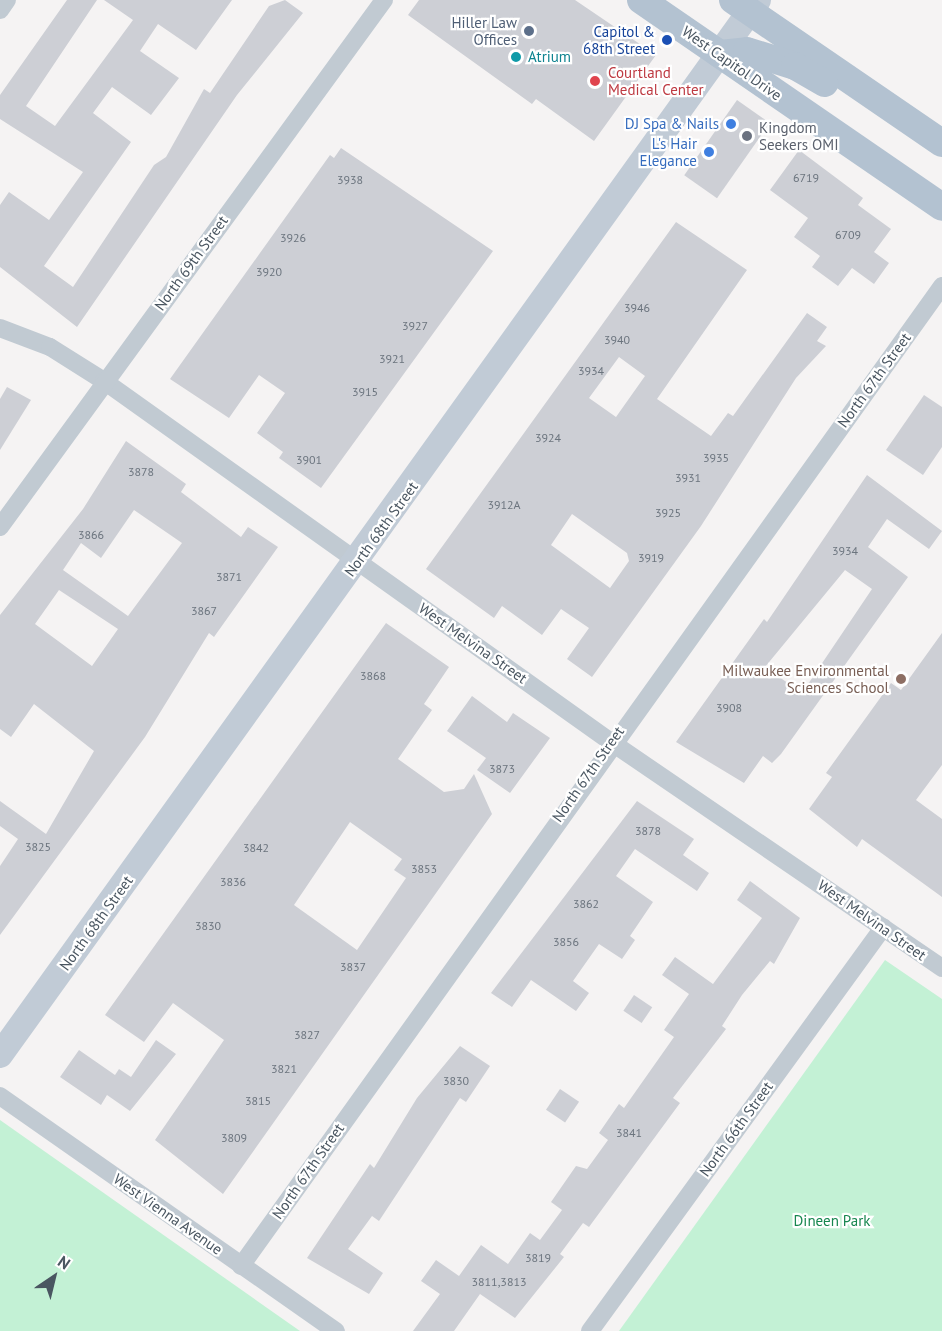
<!DOCTYPE html>
<style>
body{margin:0}
#map{position:relative;width:942px;height:1331px;overflow:hidden;background:#f5f3f3;font-family:"PT Sans",sans-serif}
div>[style]{position:absolute}
[style*='--x']{left:calc(var(--x)*1px);top:calc(var(--y)*1px);width:calc(var(--w)*1px);rotate:calc(var(--a)*1deg)}
.green>*{inset:0;background:#c3f1d5}
.building>*{inset:0;background:#cdcfd5;transform-origin:0 0}
.street>*{height:18px;margin:-9px;padding:0 9px;transform-origin:9px;border-radius:9px;background:#c1cad2}
.secondary>*{height:26px;margin:-13px;padding:0 13px;transform-origin:13px;border-radius:13px;background:#c1cbd6}
.primary>*{height:28px;margin:-14px;padding:0 14px;transform-origin:14px;border-radius:14px;background:#b3c2d1}
.dots>*{width:16px;height:16px;translate:-50% -50%;box-sizing:border-box;border:3px solid #fff;border-radius:50%}
span{translate:-50% -50%;white-space:nowrap;text-align:center;line-height:1.15;-webkit-text-stroke:4.5px #fff;paint-order:stroke}
.number-label{font-size:12px;color:#6b747e}
.number-label span{-webkit-text-stroke-width:0}
.service-label{font-size:15px;color:#4e5e75}
.right{translate:-100% -50%;text-align:right}
.transit-label{font-size:15px;color:#164399}
.culture-label{font-size:15px;color:#0d838f}
.left{translate:0 -50%;text-align:left}
.street-label{font-size:15px;color:#4a5661}
.health-label{font-size:15px;color:#be3a42}
.shop-label{font-size:15px;color:#366cbe}
.worship-label{font-size:15px;color:#5b616d}
.education-label{font-size:15px;color:#785e54}
.park-label{font-size:15px;color:#17864f}
.north{position:absolute;left:24px;top:1247px;width:60px;height:60px;-webkit-text-stroke:4px #fff;paint-order:stroke;rotate:35deg;font-size:16px;font-weight:700;line-height:24px;text-align:center;color:#4a5661}
.north::after{content:'';display:block;margin:auto;width:21px;height:27px;background:#4a5661;clip-path:polygon(50% 0,100% 100%,50% 72%,0 100%)}
</style>
<div id="map">
<div class="green">
<div style="clip-path:polygon(885px 960px,942px 999px,942px 1331px,619px 1331px)"></div>
<div style="clip-path:polygon(0 1120px,300px 1331px,0 1331px)"></div>
</div>
<div class="building">
<div style="clip-path:polygon(67px 0,97px 0,26px 106px,55px 126px,133px 20px,104px 0,232px 0,196px 50px,158px 24px,140px 51px,179px 78px,151px 115px,112px 87px,93px 113px,131px 142px,44px 266px,73px 287px,154px 165px,166px 157px,204px 89px,210px 93px,269px 6px,285px 0,303px 13px,237px 95px,77px 327px,0 267px,0 205px,9px 192px,49px 220px,83px 172px,0 119px,0 95px)"></div>
<div style="clip-path:polygon(419px 0,575px 0,656px 55px,594px 141px,536px 99px,532px 104px,408px 15px)"></div>
<div style="left:737px;top:100px;width:40px;height:92px;rotate:35deg"></div>
<div style="clip-path:polygon(341px 148px,493px 251px,321px 488px,279px 458px,283px 452px,257px 433px,285px 393px,259px 375px,229px 418px,170px 379px,330px 155px,334px 158px)"></div>
<div style="clip-path:polygon(799px 150px,863px 198px,858px 205px,891px 229px,874px 252px,889px 263px,874px 284px,852px 268px,838px 286px,812px 267px,820px 256px,794px 237px,808px 218px,770px 190px)"></div>
<div style="clip-path:polygon(evenodd,676px 222px,747px 270px,657px 399px,711px 436px,728px 413px,733px 416px,807px 313px,827px 327px,817px 341px,826px 346px,796px 378px,701px 526px,592px 677px,567px 659px,589px 628px,561px 609px,542px 635px,502px 606px,494px 618px,426px 569px,676px 222px,619px 357px,645px 376px,616px 417px,589px 398px,619px 357px,676px 222px,572px 514px,627px 553px,629px 561px,610px 588px,551px 545px,572px 514px)"></div>
<div style="clip-path:polygon(7px 387px,31px 400px,0 450px,0 399px)"></div>
<div style="clip-path:polygon(924px 395px,942px 407px,942px 447px,923px 475px,886px 450px)"></div>
<div style="clip-path:polygon(evenodd,126px 441px,186px 484px,181px 492px,241px 537px,248px 527px,278px 547px,214px 637px,209px 633px,145px 737px,0 935px,0 866px,18px 839px,0 826px,0 801px,46px 834px,94px 751px,34px 704px,11px 737px,0 729px,0 615px,83px 509px,126px 441px,134px 510px,182px 543px,128px 616px,63px 570px,81px 543px,101px 558px,134px 510px,126px 441px,59px 590px,118px 629px,92px 666px,35px 624px,59px 590px)"></div>
<div style="clip-path:polygon(evenodd,867px 475px,942px 531px,929px 549px,887px 519px,868px 547px,908px 577px,781px 754px,772px 763px,763px 756px,744px 783px,676px 742px,764px 619px,767px 622px,867px 475px,845px 570px,872px 589px,802px 693px,765px 667px,845px 570px)"></div>
<div style="clip-path:polygon(evenodd,386px 623px,449px 667px,424px 704px,432px 710px,398px 759px,444px 792px,464px 789px,474px 774px,492px 814px,223px 1194px,155px 1140px,224px 1040px,173px 1003px,144px 1042px,105px 1015px,386px 623px,350px 822px,402px 859px,394px 870px,406px 878px,357px 950px,294px 905px,350px 822px)"></div>
<div style="clip-path:polygon(942px 633px,942px 765px,916px 800px,942px 819px,942px 897px,862px 839px,857px 847px,809px 809px,832px 777px,826px 773px,891px 683px,901px 690px)"></div>
<div style="clip-path:polygon(472px 696px,507px 722px,513px 713px,550px 738px,510px 793px,477px 770px,486px 758px,447px 731px)"></div>
<div style="clip-path:polygon(637px 801px,694px 839px,683px 855px,709px 873px,697px 891px,635px 849px,616px 876px,653px 902px,630px 936px,635px 940px,622px 959px,599px 944px,573px 981px,589px 993px,576px 1011px,531px 980px,512px 1007px,491px 993px)"></div>
<div style="clip-path:polygon(750px 881px,800px 918px,774px 964px,770px 961px,742px 995px,722px 1026px,726px 1029px,673px 1098px,680px 1103px,589px 1227px,583px 1223px,560px 1254px,564px 1257px,515px 1318px,480px 1294px,454px 1331px,413px 1331px,440px 1294px,421px 1281px,436px 1260px,459px 1276px,481px 1245px,508px 1264px,530px 1233px,540px 1240px,562px 1210px,551px 1202px,576px 1166px,587px 1169px,608px 1140px,599px 1133px,619px 1104px,624px 1108px,674px 1037px,664px 1030px,689px 994px,662px 975px,675px 957px,713px 984px,762px 918px,737px 900px)"></div>
<div style="left:634px;top:995px;width:22px;height:19px;rotate:34deg"></div>
<div style="clip-path:polygon(156px 1040px,176px 1054px,130px 1111px,107px 1095px,101px 1105px,60px 1077px,79px 1050px,115px 1075px,119px 1069px,131px 1077px)"></div>
<div style="clip-path:polygon(460px 1046px,490px 1066px,466px 1102px,460px 1098px,379px 1221px,372px 1216px,348px 1249px,383px 1273px,369px 1294px,307px 1258px,370px 1164px,374px 1168px,417px 1098px)"></div>
<div style="left:560px;top:1089px;width:23px;height:25px;rotate:34deg"></div>
</div>
<div class="street">
<div style="--x:0;--y:10;--w:12;--a:-55"></div>
<div style="--x:0;--y:328;--w:53;--a:20.8"></div>
<div style="--x:50;--y:347;--w:64;--a:32.2"></div>
<div style="--x:104;--y:381;--w:622;--a:35.45"></div>
<div style="--x:611;--y:742;--w:401;--a:34.3"></div>
<div style="--x:0;--y:527;--w:652;--a:-53.92"></div>
<div style="--x:0;--y:1096;--w:410;--a:35"></div>
<div style="--x:241;--y:1266;--w:1205;--a:-54.42"></div>
<div style="--x:590;--y:1331;--w:499;--a:-54"></div>
</div>
<div class="secondary">
<div style="--x:0;--y:1055;--w:1299;--a:-54.3"></div>
</div>
<div class="primary">
<div style="--x:641;--y:0;--w:365;--a:34.5"></div>
<div style="--x:733;--y:0;--w:253;--a:34.4"></div>
<div style="--x:720;--y:54;--w:27;--a:-6"></div>
<div style="--x:747;--y:51;--w:50;--a:17.4"></div>
<div style="--x:795;--y:66;--w:34;--a:30"></div>
</div>
<div class="dots">
<div style="left:529px;top:31px;background:#5c6f8a"></div>
<div style="left:667px;top:40px;background:#1a4fb4"></div>
<div style="left:516px;top:57px;background:#0f9aa8"></div>
<div style="left:595px;top:81px;background:#e0444e"></div>
<div style="left:731px;top:124px;background:#3f7fe0"></div>
<div style="left:747px;top:136px;background:#6b7280"></div>
<div style="left:709px;top:152px;background:#3f7fe0"></div>
<div style="left:901px;top:679px;background:#8d6e63"></div>
</div>
<div class="number-label">
<span style="left:806px;top:178px">6719</span>
<span style="left:350px;top:180px">3938</span>
<span style="left:848px;top:235px">6709</span>
<span style="left:293px;top:238px">3926</span>
<span style="left:269px;top:272px">3920</span>
<span style="left:637px;top:308px">3946</span>
<span style="left:415px;top:326px">3927</span>
<span style="left:617px;top:340px">3940</span>
<span style="left:392px;top:359px">3921</span>
<span style="left:591px;top:371px">3934</span>
<span style="left:365px;top:392px">3915</span>
<span style="left:548px;top:438px">3924</span>
<span style="left:716px;top:458px">3935</span>
<span style="left:309px;top:460px">3901</span>
<span style="left:141px;top:472px">3878</span>
<span style="left:688px;top:478px">3931</span>
<span style="left:504px;top:505px">3912A</span>
<span style="left:668px;top:513px">3925</span>
<span style="left:91px;top:535px">3866</span>
<span style="left:845px;top:551px">3934</span>
<span style="left:651px;top:558px">3919</span>
<span style="left:229px;top:577px">3871</span>
<span style="left:204px;top:611px">3867</span>
<span style="left:373px;top:676px">3868</span>
<span style="left:729px;top:708px">3908</span>
<span style="left:502px;top:769px">3873</span>
<span style="left:648px;top:831px">3878</span>
<span style="left:38px;top:847px">3825</span>
<span style="left:256px;top:848px">3842</span>
<span style="left:424px;top:869px">3853</span>
<span style="left:233px;top:882px">3836</span>
<span style="left:586px;top:904px">3862</span>
<span style="left:208px;top:926px">3830</span>
<span style="left:566px;top:942px">3856</span>
<span style="left:353px;top:967px">3837</span>
<span style="left:307px;top:1035px">3827</span>
<span style="left:284px;top:1069px">3821</span>
<span style="left:456px;top:1081px">3830</span>
<span style="left:258px;top:1101px">3815</span>
<span style="left:629px;top:1133px">3841</span>
<span style="left:234px;top:1138px">3809</span>
<span style="left:538px;top:1258px">3819</span>
<span style="left:499px;top:1282px">3811,3813</span>
</div>
<div class="service-label">
<span class="right" style="left:517px;top:31px">Hiller Law<br>Offices</span>
</div>
<div class="transit-label">
<span class="right" style="left:655px;top:40px">Capitol &amp;<br>68th Street</span>
</div>
<div class="culture-label">
<span class="left" style="left:528px;top:57px">Atrium</span>
</div>
<div class="street-label">
<span style="left:732px;top:63px;rotate:35deg">West Capitol Drive</span>
<span style="left:191px;top:263px;rotate:-54deg">North 69th Street</span>
<span style="left:874px;top:380px;rotate:-54deg">North 67th Street</span>
<span style="left:381px;top:529px;rotate:-54deg">North 68th Street</span>
<span style="left:473px;top:643px;rotate:35deg">West Melvina Street</span>
<span style="left:588px;top:774px;rotate:-55deg">North 67th Street</span>
<span style="left:872px;top:920px;rotate:35deg">West Melvina Street</span>
<span style="left:96px;top:923px;rotate:-54deg">North 68th Street</span>
<span style="left:736px;top:1129px;rotate:-54deg">North 66th Street</span>
<span style="left:308px;top:1171px;rotate:-55deg">North 67th Street</span>
<span style="left:168px;top:1214px;rotate:35deg">West Vienna Avenue</span>
</div>
<div class="health-label">
<span class="left" style="left:608px;top:81px">Courtland<br>Medical Center</span>
</div>
<div class="shop-label">
<span class="right" style="left:719px;top:124px">DJ Spa &amp; Nails</span>
<span class="right" style="left:697px;top:152px">L's Hair<br>Elegance</span>
</div>
<div class="worship-label">
<span class="left" style="left:759px;top:136px">Kingdom<br>Seekers OMI</span>
</div>
<div class="education-label">
<span class="right" style="left:889px;top:679px">Milwaukee Environmental<br>Sciences School</span>
</div>
<div class="park-label">
<span style="left:832px;top:1221px">Dineen Park</span>
</div>
<div class="north">N</div>
</div>
